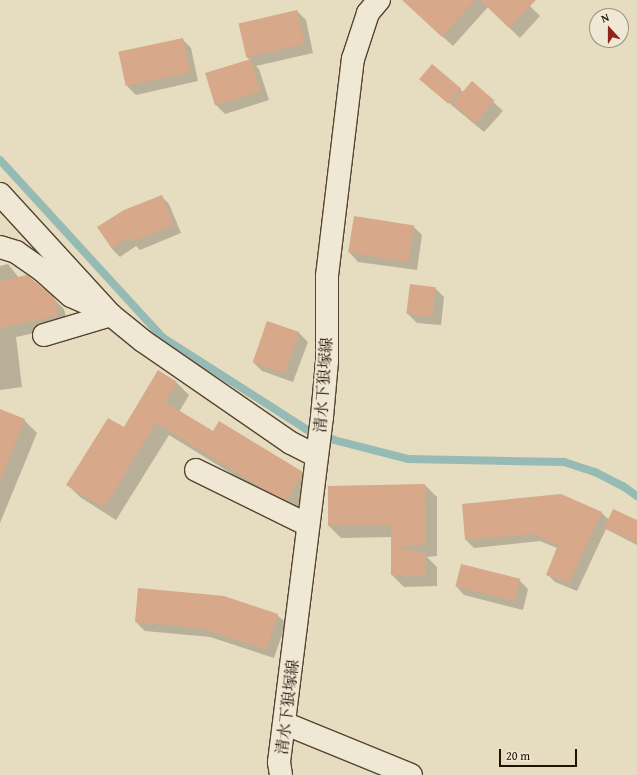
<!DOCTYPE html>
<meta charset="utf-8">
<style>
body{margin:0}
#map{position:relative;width:637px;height:775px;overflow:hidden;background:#e6dcbf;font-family:"Gentium Book Plus","Noto Serif JP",serif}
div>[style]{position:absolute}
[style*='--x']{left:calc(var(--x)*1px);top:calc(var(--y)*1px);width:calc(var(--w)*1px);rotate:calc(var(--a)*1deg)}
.shadow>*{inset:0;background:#0003}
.stream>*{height:8px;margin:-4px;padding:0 4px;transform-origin:4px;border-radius:4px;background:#96bbb5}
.building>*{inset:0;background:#d7a889;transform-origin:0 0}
.roads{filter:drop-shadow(1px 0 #544430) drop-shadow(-1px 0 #544430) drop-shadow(0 1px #544430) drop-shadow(0 -1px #544430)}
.minor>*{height:22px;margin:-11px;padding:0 11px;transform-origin:11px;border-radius:11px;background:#efe8d5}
.secondary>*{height:22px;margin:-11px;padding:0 11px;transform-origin:11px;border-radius:11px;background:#efe8d5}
span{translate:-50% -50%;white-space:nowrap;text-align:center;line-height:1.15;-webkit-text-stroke:3.5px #efe8d5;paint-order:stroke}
.street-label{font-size:16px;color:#231200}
.north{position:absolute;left:589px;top:8px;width:40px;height:40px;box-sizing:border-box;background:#efe8d5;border:1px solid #9d9280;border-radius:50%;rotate:339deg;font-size:11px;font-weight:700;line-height:16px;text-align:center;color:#231200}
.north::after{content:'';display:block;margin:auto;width:14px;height:18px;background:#8f2418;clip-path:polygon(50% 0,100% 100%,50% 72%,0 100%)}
.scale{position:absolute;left:499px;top:749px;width:78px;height:18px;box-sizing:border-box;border:2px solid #231200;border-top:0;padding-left:5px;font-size:12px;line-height:14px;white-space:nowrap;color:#231200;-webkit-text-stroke:3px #efe8d5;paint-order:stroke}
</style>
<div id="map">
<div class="shadow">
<div style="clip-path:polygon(419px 0,524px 0,540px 16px,520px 38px,488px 7px,453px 46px,422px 18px)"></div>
<div style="clip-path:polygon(297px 11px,306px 20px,313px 53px,256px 66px,259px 69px,269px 100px,225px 114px,216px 105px,250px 60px,247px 57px)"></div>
<div style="clip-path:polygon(182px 39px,191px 48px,198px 81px,136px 95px,127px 86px)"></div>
<div style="clip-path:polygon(425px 83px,460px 89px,464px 93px,473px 83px,503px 111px,484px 132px)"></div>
<div style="clip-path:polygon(161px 196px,169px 204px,181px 233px,140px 250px,136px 246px,120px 257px,112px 249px)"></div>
<div style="clip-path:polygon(413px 226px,422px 235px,417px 270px,358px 262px,350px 253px)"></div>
<div style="clip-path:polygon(8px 264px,19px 278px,53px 298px,64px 309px,68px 326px,16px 337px,22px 387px,0 390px,0 266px)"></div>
<div style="clip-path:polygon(435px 288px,444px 297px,441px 325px,417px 323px,408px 314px)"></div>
<div style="clip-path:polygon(268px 322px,299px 333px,308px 342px,293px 382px,262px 371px,253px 362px)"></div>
<div style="clip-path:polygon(159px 372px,177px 383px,189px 395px,179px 412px,213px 433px,302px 473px,314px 485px,299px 512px,276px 501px,169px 435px,116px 520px,80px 497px,68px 485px,124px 428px)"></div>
<div style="clip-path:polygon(0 410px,24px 420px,37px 433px,0 523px)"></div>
<div style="clip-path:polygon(425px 485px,437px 497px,437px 556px,427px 557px,437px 567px,437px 586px,404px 587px,392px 575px,392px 537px,341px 538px,329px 526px,329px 487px)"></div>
<div style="clip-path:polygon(463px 505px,601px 512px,609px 520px,637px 521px,637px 545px,606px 529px,577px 591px,555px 582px,547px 574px,557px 548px,540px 541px,474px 548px,466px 540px)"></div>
<div style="clip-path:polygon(519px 580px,528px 589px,523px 610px,464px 595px,456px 586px)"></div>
<div style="clip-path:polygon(139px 589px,277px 615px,286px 623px,274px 658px,210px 637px,145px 631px,136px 622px)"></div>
</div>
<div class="stream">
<div style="--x:0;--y:160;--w:240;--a:47.5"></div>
<div style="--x:162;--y:337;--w:171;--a:32.6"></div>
<div style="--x:306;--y:429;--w:30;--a:21"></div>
<div style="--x:334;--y:440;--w:76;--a:14.4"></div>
<div style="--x:408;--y:459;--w:156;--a:1.1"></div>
<div style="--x:564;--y:462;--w:33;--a:18"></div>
<div style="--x:595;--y:472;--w:31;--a:27"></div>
<div style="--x:623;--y:486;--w:17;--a:36"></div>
</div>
<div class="building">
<div style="clip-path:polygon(402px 0,475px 0,442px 37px)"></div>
<div style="clip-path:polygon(480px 0,536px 0,509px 28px)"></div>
<div style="left:297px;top:10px;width:35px;height:60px;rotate:77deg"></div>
<div style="left:183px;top:38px;width:35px;height:66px;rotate:78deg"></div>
<div style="left:251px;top:59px;width:34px;height:48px;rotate:73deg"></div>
<div style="left:432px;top:64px;width:38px;height:20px;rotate:40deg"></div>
<div style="left:472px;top:81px;width:30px;height:30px;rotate:41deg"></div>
<div style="clip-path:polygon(162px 195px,174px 225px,131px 242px,129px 237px,112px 249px,97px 227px,124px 210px)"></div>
<div style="left:354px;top:216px;width:61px;height:37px;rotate:9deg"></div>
<div style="clip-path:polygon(27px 275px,54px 297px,58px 316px,0 328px,0 281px)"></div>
<div style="left:410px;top:284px;width:26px;height:30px;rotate:7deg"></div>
<div style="left:267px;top:321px;width:34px;height:44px;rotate:19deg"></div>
<div style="clip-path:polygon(158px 370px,177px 382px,165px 402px,213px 431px,219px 421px,303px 472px,287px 501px,263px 489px,156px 423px,104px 508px,66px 485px,108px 418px,124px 427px)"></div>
<div style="clip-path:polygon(0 409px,25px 419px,1px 479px,0 478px)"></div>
<div style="clip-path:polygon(425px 484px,426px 544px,398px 547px,426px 554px,426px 575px,391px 575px,391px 525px,328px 526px,328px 486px)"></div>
<div style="clip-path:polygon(561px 494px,602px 512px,569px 583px,546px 575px,558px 545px,532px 534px,465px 540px,462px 504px)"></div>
<div style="clip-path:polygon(613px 509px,637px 520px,637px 543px,604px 528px)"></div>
<div style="left:461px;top:564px;width:61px;height:23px;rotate:14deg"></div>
<div style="clip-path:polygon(138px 588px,224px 596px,278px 614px,266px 650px,200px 628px,135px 622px)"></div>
</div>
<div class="roads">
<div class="minor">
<div style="--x:0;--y:194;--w:164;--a:47.5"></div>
<div style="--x:111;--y:315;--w:41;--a:39.1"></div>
<div style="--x:143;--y:341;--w:180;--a:34.6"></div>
<div style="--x:291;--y:443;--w:29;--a:27"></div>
<div style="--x:0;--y:247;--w:17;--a:17"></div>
<div style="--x:16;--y:252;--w:32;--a:35"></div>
<div style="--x:42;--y:270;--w:39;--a:42"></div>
<div style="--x:71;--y:296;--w:37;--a:24"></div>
<div style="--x:44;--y:335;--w:70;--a:-16.6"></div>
<div style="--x:196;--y:470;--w:125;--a:26.2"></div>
<div style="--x:286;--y:724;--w:135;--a:22.2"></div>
</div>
<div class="secondary">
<div style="--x:281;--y:775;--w:13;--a:-99"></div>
<div style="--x:279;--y:762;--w:348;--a:-82.9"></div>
<div style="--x:322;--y:417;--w:56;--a:-84.9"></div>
<div style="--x:327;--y:361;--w:85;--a:-90"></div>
<div style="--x:327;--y:276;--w:219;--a:-83.2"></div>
<div style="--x:353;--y:59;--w:48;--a:-71.9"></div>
<div style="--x:368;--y:13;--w:17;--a:-50"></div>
</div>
</div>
<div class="street-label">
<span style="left:323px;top:385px;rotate:-86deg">清水下狼塚線</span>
<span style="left:287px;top:707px;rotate:-83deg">清水下狼塚線</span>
</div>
<div class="north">N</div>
<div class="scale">20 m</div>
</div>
